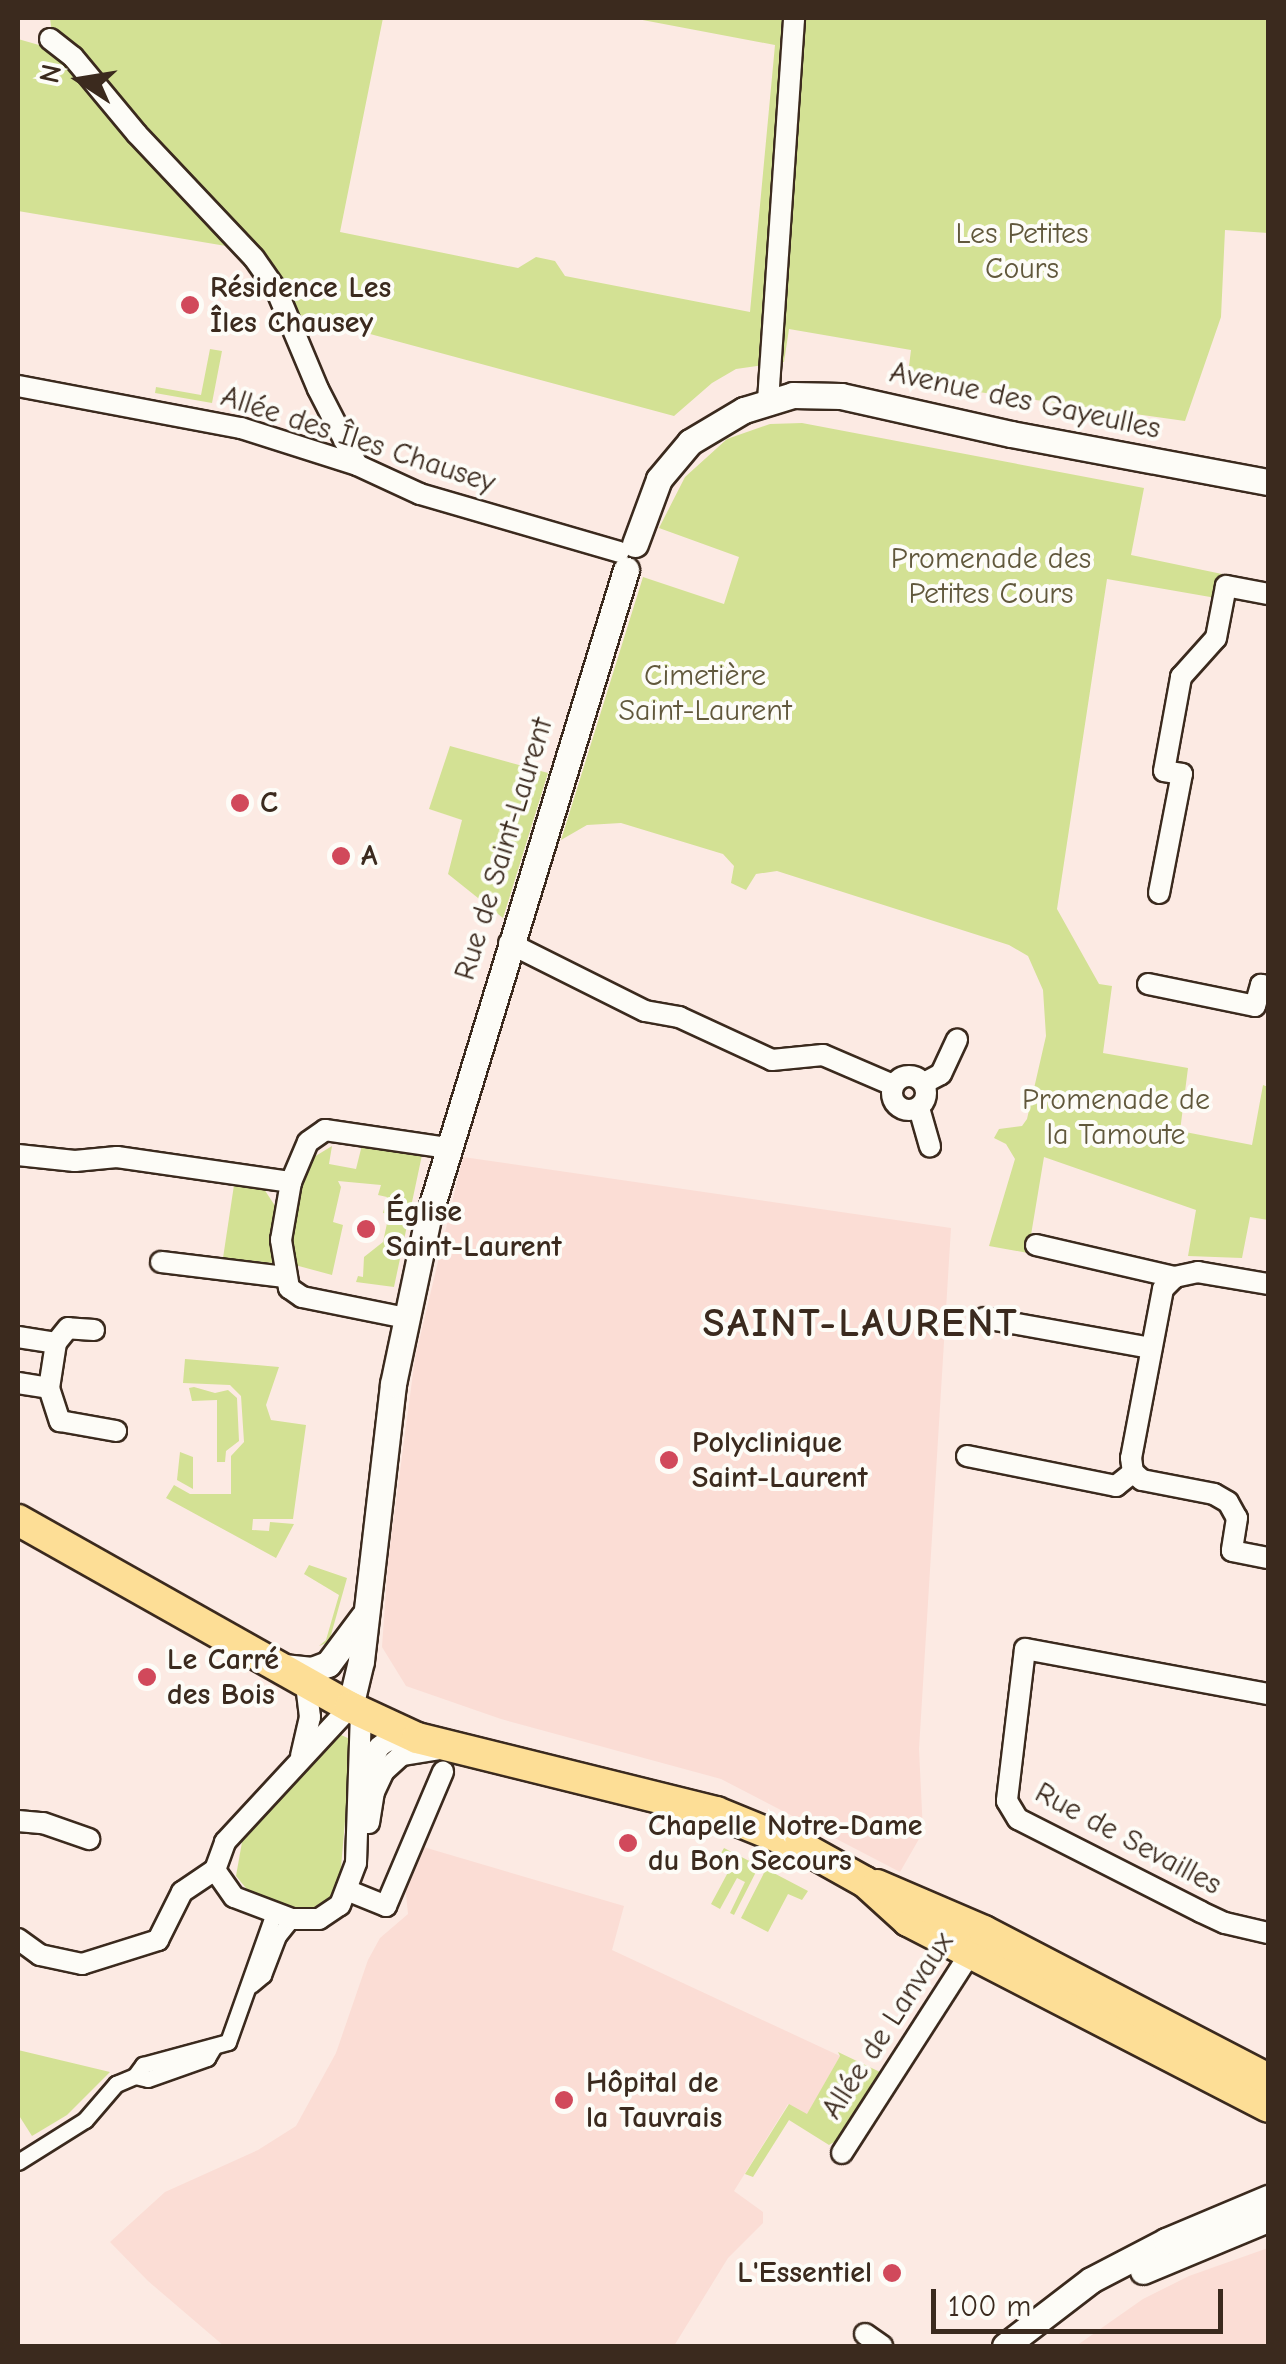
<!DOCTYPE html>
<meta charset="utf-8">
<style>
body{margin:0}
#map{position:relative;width:1286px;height:2364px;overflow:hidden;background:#fceae3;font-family:"Comic Neue",sans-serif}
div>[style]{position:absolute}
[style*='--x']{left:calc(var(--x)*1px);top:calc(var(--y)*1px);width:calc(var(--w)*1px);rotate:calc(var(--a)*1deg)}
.built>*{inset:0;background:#fbddd5}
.green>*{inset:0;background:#d3e194}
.roads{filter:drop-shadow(2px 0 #3b2a1e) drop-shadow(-2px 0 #3b2a1e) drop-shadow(0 2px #3b2a1e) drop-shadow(0 -2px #3b2a1e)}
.pedestrian>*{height:15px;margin:-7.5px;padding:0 7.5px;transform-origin:7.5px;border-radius:7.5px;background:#fdfcf7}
.minor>*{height:20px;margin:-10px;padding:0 10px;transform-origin:10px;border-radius:10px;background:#fdfcf7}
.minor>.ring{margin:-10px;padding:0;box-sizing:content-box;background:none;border:20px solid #fdfcf7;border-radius:50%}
.tertiary>*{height:25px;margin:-12.5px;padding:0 12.5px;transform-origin:12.5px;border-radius:12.5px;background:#fdfcf7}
.primary>*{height:30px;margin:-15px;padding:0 15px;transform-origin:15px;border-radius:15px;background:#fdde96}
.dots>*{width:28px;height:28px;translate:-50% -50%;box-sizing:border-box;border:5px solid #fdfcf7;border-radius:50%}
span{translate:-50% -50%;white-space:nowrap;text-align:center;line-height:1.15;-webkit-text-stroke:8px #fdfcf7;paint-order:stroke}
.park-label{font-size:30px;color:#61583c}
.poi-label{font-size:30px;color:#3b2a1e;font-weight:700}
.left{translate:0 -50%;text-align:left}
.right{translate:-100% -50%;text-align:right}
.street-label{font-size:30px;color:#3b2a1e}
.district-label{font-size:40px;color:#3b2a1e;font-weight:700;letter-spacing:2.5px}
.frame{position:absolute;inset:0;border:20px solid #3b2a1e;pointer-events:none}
.north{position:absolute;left:30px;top:30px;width:100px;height:100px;-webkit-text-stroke:8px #fdfcf7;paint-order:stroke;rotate:282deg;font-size:28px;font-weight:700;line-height:40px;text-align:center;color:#3b2a1e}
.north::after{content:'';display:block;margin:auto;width:35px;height:45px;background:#3b2a1e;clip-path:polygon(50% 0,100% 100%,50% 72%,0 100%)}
.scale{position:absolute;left:931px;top:2289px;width:292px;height:45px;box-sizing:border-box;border:5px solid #3b2a1e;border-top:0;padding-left:12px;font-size:30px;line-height:35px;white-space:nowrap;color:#3b2a1e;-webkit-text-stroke:8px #fdfcf7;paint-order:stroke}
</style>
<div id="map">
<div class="built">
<div style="clip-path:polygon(463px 1157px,951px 1228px,919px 1749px,923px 1832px,900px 1872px,721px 1779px,501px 1719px,406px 1686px,382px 1647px,388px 1562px,415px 1358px)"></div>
<div style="clip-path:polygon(420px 1846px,624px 1906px,612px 1950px,840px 2056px,807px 2115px,788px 2104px,734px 2191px,763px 2212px,763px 2223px,728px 2258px,674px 2346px,224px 2346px,148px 2281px,110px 2242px,165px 2192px,258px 2150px,296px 2126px,336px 2053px,368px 1960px,380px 1938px,408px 1914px,405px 1883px)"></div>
<div style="clip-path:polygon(1268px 2248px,1268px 2346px,1076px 2346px,1143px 2299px,1189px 2276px)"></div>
</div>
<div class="green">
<div style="clip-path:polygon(50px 18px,383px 18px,340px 232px,518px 268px,536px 257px,555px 261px,565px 276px,750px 312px,775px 45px,632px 18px,1268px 18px,1268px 233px,1225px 230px,1221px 317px,1185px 421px,907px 382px,911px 350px,789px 329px,784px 362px,736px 369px,712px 383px,674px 416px,296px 314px,52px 34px)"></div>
<div style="clip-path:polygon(18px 39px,53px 49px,233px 241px,226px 246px,18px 211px)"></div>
<div style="clip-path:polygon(210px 349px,222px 351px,212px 403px,155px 393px,156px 387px,201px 395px)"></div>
<div style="clip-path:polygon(802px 423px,1144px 488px,1131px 555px,1222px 574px,1216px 598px,1107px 579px,1057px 909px,1099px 984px,1112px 986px,1103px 1053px,1188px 1068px,1180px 1131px,1252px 1145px,1263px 1085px,1268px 1087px,1268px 1220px,1250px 1217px,1242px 1258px,1188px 1256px,1196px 1210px,1044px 1157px,1028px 1253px,989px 1246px,1015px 1159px,1006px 1144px,994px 1138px,999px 1129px,1022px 1126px,1027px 1119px,1046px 1036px,1043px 990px,1028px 956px,1009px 945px,777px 871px,756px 874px,746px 890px,731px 883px,734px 866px,723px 854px,621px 823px,587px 825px,561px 840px,643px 577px,724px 604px,739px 557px,659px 528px,685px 477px,727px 439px,770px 424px)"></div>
<div style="clip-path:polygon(450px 746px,548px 773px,503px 918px,448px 874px,462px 820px,429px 809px)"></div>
<div style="clip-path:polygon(362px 1145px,422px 1155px,394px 1287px,356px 1282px,358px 1276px,363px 1277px,364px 1257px,383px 1242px,389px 1214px,383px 1213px,387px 1197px,378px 1195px,381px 1185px,338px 1181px,341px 1187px,333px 1222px,343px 1225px,332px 1275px,295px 1265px,291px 1237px,297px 1194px,309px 1160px,332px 1146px,329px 1164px,356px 1169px)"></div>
<div style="clip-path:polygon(234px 1185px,264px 1189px,281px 1215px,273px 1263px,223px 1258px)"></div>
<div style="clip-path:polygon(185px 1359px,279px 1367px,266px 1405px,271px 1420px,306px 1425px,293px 1519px,253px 1519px,252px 1530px,269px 1531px,270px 1522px,294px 1524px,276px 1558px,166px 1498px,174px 1485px,190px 1494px,231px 1494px,231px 1456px,244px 1442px,241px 1396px,230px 1385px,183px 1383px)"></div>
<div style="clip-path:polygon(194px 1387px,215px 1393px,228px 1390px,237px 1398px,239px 1441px,226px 1451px,225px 1462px,217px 1462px,217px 1400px,192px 1401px,189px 1388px)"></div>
<div style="clip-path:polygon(180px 1452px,193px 1457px,193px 1489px,177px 1480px)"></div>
<div style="clip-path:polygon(309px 1565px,347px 1578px,329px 1642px,319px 1646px,326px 1640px,339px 1595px,304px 1574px)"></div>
<div style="clip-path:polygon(339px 1734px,352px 1740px,340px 1879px,334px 1895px,316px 1911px,301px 1910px,250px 1893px,236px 1876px,242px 1842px)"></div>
<div style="clip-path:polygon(724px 1848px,759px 1866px,734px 1915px,730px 1913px,745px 1882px,737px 1878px,720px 1909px,711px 1904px,733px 1863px,720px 1855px)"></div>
<div style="clip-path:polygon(766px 1869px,808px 1891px,802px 1900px,788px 1894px,768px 1932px,741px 1918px)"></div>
<div style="clip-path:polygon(18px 2050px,110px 2072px,67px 2115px,32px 2136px,18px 2114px)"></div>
<div style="clip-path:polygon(838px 2052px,880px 2072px,836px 2141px,829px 2145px,789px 2120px,753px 2177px,745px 2174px,789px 2104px,807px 2114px,840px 2056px)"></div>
</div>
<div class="roads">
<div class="pedestrian">
<div style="--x:251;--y:1985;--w:16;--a:-40"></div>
<div style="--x:263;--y:1975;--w:42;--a:-69"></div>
<div style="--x:278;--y:1936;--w:22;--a:-51"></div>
<div style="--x:135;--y:2076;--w:14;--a:-54"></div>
<div style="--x:143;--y:2065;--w:88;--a:-15.1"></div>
<div style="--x:228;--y:2042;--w:137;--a:-70.4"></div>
<div style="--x:18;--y:2162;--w:79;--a:-32.1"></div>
<div style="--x:85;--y:2120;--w:48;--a:-49.3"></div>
<div style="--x:116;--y:2084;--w:21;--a:-23"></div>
<div style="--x:135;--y:2076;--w:13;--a:13"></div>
<div style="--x:148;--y:2079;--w:63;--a:-19.6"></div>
<div style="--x:207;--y:2058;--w:12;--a:-59"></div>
</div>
<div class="minor">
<div style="--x:50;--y:39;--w:29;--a:38"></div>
<div style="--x:73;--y:57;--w:100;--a:50.3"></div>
<div style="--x:137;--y:134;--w:170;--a:46.7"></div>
<div style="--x:254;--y:258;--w:38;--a:55"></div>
<div style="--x:276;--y:289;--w:108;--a:67.2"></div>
<div style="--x:318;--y:389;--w:85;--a:62.8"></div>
<div style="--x:18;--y:386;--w:227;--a:10.7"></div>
<div style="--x:241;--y:428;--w:122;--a:17.7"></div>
<div style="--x:357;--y:465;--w:69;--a:24.7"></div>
<div style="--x:420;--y:494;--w:207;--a:16.2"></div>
<div style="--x:768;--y:401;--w:384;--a:-86.1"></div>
<div style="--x:1159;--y:893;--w:121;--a:-79.1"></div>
<div style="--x:1182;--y:774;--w:18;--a:-171"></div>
<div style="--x:1164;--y:771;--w:96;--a:-79.7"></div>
<div style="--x:1181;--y:677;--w:52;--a:-48.1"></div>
<div style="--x:1216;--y:638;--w:53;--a:-79.1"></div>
<div style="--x:1226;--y:586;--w:43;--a:10.8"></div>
<div style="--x:509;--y:943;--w:152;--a:26.6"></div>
<div style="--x:645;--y:1011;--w:35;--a:10"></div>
<div style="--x:679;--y:1017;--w:102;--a:24.8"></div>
<div style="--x:772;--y:1060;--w:51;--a:-5.6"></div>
<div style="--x:823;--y:1055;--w:76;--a:23.2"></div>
<div style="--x:1148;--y:984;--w:109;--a:11.6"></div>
<div style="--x:1255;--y:1006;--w:22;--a:-74"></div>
<div style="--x:1261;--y:985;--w:7;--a:8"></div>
<div class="ring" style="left:892px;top:1076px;width:14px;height:14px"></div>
<div style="--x:924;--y:1083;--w:19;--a:-28"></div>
<div style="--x:941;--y:1074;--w:38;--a:-65"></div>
<div style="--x:919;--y:1108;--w:40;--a:74"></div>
<div style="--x:18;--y:1155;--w:57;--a:6"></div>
<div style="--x:75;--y:1161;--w:42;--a:-5.4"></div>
<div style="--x:117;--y:1157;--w:176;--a:8.2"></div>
<div style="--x:1036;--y:1245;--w:143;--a:13"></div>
<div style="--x:161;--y:1262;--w:125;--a:6.9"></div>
<div style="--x:1268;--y:1284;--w:71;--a:-170.3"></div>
<div style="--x:1198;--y:1272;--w:24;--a:168"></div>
<div style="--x:1175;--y:1277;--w:17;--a:135"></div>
<div style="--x:1163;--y:1289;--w:172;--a:100.7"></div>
<div style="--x:1131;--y:1458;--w:14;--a:82"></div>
<div style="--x:1133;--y:1472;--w:12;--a:42"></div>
<div style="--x:1142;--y:1480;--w:73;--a:11"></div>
<div style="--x:1214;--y:1494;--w:16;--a:30"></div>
<div style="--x:1228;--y:1502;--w:18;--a:61"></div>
<div style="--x:1237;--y:1518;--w:33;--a:99"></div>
<div style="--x:1232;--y:1551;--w:37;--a:11"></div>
<div style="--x:406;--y:1318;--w:106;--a:-168.6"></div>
<div style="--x:302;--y:1297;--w:16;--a:-145"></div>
<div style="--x:289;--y:1288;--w:49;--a:-99.5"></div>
<div style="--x:281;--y:1240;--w:59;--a:-80.2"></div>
<div style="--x:291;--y:1182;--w:43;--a:-67"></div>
<div style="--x:308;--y:1142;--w:21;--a:-35"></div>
<div style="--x:325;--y:1130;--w:123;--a:8.4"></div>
<div style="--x:984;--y:1318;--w:170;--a:10.2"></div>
<div style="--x:94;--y:1330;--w:26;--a:-176"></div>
<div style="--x:68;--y:1328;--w:19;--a:129"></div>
<div style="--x:56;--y:1343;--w:46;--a:98.8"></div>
<div style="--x:49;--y:1388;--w:35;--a:72"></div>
<div style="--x:60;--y:1421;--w:57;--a:10.1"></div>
<div style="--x:18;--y:1337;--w:38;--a:9"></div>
<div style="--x:18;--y:1383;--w:31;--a:9"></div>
<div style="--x:967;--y:1456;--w:152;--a:11.4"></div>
<div style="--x:1116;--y:1486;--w:22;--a:-39"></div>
<div style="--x:1268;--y:1694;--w:247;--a:-169.5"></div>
<div style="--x:1025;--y:1649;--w:153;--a:96.8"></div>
<div style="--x:1007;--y:1801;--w:21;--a:59"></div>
<div style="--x:1018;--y:1819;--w:205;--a:26.9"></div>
<div style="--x:1201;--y:1912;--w:26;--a:25"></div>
<div style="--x:1225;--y:1923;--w:44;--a:13.1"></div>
<div style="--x:301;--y:1756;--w:40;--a:-77"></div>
<div style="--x:310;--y:1717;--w:38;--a:-97"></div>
<div style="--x:361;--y:1783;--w:40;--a:-63.4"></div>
<div style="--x:379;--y:1747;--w:10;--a:-37"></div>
<div style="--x:387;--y:1741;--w:26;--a:-7"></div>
<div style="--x:18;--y:1821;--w:25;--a:5"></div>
<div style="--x:43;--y:1823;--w:49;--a:19.2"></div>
<div style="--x:369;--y:1823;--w:31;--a:-81"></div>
<div style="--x:374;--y:1792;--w:23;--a:-65"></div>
<div style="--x:384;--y:1771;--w:24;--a:-42"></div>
<div style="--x:402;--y:1755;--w:36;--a:-9"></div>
<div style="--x:215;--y:1870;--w:33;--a:55"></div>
<div style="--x:234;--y:1897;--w:62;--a:20.8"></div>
<div style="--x:292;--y:1919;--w:27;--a:0"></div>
<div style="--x:319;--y:1919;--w:25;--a:-34"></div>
<div style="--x:340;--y:1905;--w:45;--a:-69.1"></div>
<div style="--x:356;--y:1863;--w:150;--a:-88.1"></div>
<div style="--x:349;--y:1891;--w:40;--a:22"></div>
<div style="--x:386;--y:1906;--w:146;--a:-67"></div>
<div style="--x:18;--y:1939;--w:27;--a:36"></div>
<div style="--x:40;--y:1955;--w:43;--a:12.1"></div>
<div style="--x:82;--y:1964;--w:80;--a:-17.5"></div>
<div style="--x:158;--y:1940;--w:54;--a:-63.4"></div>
<div style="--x:182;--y:1892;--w:40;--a:-34"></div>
<div style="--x:215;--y:1870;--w:30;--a:-70"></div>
<div style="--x:225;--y:1842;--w:184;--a:-47.2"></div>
<div style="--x:842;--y:2153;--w:246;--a:-57.3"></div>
<div style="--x:865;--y:2334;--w:21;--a:35"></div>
</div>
<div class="tertiary">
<div style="--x:635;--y:544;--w:69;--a:-69.7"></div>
<div style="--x:659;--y:479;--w:48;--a:-50"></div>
<div style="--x:690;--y:442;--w:63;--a:-30.7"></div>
<div style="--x:744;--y:410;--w:51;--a:-17"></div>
<div style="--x:793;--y:395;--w:48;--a:1.2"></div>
<div style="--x:841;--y:396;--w:174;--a:12.6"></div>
<div style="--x:1011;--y:434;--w:261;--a:10.6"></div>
<div style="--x:283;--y:1667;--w:29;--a:6"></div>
<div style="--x:312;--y:1670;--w:17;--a:-21"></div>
<div style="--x:328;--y:1664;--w:59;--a:-53.3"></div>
<div style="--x:350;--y:1707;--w:47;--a:-76.6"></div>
<div style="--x:361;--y:1661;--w:279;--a:-83.4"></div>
<div style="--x:393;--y:1384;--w:170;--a:-78.1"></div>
<div style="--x:428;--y:1218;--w:678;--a:-73.01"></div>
<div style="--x:1143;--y:2271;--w:135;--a:-22.6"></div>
<div style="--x:1005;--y:2346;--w:108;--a:-37.5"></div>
<div style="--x:1091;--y:2280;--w:85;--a:-27.5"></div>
<div style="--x:1166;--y:2241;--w:111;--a:-22.9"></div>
</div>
<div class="primary">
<div style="--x:18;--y:1520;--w:381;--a:29.4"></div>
<div style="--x:350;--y:1707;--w:74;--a:24.8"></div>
<div style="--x:417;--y:1738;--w:308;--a:13.9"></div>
<div style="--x:716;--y:1812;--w:95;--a:22.2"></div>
<div style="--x:804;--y:1848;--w:70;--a:29.1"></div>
<div style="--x:865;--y:1882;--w:58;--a:42.2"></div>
<div style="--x:908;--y:1921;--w:405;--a:27.3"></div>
<div style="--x:877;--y:1885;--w:116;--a:23.3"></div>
<div style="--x:984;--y:1931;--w:320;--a:27.5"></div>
</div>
</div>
<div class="dots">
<div style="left:190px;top:305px;background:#d1495b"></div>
<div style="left:240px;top:803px;background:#d1495b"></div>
<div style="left:341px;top:856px;background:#d1495b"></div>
<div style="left:366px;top:1229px;background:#d1495b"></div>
<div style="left:669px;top:1460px;background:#d1495b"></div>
<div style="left:147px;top:1677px;background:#d1495b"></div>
<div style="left:628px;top:1843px;background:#d1495b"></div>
<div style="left:564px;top:2100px;background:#d1495b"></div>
<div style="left:892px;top:2273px;background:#d1495b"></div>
</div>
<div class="park-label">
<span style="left:1022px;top:251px">Les Petites<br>Cours</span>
<span style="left:991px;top:576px">Promenade des<br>Petites Cours</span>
<span style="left:705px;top:693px">Cimetière<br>Saint-Laurent</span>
<span style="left:1116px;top:1117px">Promenade de<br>la Tamoute</span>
</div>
<div class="poi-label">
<span class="left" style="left:210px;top:305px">Résidence Les<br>Îles Chausey</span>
<span class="left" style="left:260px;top:803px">C</span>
<span class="left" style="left:361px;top:856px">A</span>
<span class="left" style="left:386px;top:1229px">Église<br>Saint-Laurent</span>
<span class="left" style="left:692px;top:1460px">Polyclinique<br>Saint-Laurent</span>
<span class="left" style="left:167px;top:1677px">Le Carré<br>des Bois</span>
<span class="left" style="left:648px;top:1843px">Chapelle Notre-Dame<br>du Bon Secours</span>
<span class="left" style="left:586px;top:2100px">Hôpital de<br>la Tauvrais</span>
<span class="right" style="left:872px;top:2273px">L'Essentiel</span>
</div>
<div class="street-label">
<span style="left:1025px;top:401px;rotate:12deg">Avenue des Gayeulles</span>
<span style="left:358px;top:440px;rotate:18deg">Allée des Îles Chausey</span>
<span style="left:504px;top:849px;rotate:-73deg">Rue de Saint-Laurent</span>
<span style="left:1128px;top:1839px;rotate:28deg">Rue de Sevailles</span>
<span style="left:888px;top:2026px;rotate:-57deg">Allée de Lanvaux</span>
</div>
<div class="district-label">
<span style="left:861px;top:1323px">SAINT-LAURENT</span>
</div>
<div class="frame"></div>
<div class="north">N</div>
<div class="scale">100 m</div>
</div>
